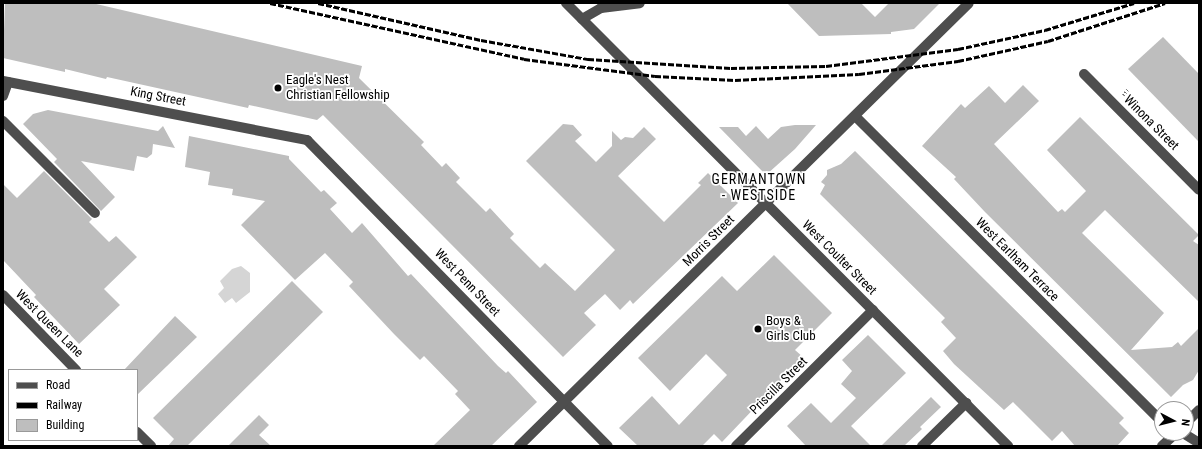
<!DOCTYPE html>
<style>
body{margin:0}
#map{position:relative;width:1202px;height:449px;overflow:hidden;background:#fff;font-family:"Roboto Condensed",sans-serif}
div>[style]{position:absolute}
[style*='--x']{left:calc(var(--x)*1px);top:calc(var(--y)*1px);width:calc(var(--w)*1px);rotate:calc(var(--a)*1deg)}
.green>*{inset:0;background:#d5d5d5}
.building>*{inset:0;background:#bebebe}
.path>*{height:2.5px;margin-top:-1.25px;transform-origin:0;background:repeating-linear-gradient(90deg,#707070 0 1px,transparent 0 3px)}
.minor>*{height:10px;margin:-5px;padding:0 5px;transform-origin:5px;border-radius:5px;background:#4e4e4e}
.rail>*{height:3px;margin-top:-1.5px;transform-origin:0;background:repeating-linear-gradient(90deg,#000 0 6px,transparent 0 8px)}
.dots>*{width:11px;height:11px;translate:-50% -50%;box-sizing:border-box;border:2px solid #fff;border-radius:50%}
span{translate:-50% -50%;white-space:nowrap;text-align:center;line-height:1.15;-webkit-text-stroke:3.5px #fff;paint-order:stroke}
.poi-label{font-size:13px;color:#000}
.left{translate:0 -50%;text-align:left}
.street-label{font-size:13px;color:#000}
.neighbourhood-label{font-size:14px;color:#000;letter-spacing:1px}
.frame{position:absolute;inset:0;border:4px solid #000;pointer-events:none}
.legend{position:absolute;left:8px;top:369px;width:130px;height:72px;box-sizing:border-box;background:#fff;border:1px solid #999;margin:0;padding:5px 7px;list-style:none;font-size:12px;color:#000}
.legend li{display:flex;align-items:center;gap:8px;height:20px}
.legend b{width:20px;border:1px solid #999}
.north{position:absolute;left:1154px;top:401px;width:40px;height:40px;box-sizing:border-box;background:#fff;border:1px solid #999;border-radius:50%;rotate:97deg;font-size:11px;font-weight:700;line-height:16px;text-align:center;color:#000}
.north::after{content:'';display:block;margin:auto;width:14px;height:18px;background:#000;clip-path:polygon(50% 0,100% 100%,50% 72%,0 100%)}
</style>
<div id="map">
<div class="green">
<div style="clip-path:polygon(241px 266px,250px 273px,250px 292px,236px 303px,232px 298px,225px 303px,218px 294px,224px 288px,220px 281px,232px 269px)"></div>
</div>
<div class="building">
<div style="clip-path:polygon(5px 3px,92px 3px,362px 66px,359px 78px,424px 142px,421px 145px,442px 167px,446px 163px,460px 178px,456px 182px,486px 212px,490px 208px,514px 234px,510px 238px,540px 268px,545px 263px,575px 291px,615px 250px,526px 161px,563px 124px,573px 125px,582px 135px,575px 141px,596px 162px,612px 146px,612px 131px,621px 140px,625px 137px,633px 138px,644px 127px,656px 139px,618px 176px,664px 222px,701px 185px,698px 183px,708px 173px,738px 203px,633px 304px,630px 300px,620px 310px,605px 294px,584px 313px,596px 325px,563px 357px,323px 115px,317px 120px,249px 105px,248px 108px,107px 77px,106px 79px,65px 69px,65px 72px,3px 58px)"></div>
<div style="clip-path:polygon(787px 3px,861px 3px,875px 17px,889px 3px,940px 3px,914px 29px,891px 32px,891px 34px,819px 36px)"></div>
<div style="clip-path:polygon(1163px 37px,1199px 74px,1199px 142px,1128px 69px)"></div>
<div style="clip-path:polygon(1023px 85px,1039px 101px,994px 144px,1058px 212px,1062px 209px,1065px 212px,1086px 191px,1047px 150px,1080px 117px,1199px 235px,1193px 241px,1199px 245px,1199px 302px,1105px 210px,1082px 233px,1164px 313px,1131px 350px,1172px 347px,1178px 342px,1181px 346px,1199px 328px,1199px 370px,1193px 380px,1183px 385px,1171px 397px,985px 212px,954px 179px,956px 177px,922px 146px,961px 104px,965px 108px,989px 86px,1005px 103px)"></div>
<div style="clip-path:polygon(48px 110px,158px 131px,163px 126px,175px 148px,153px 144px,152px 154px,147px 158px,137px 156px,134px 171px,81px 161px,115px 197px,101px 211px,54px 162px,57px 159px,23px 124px,33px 114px)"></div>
<div style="clip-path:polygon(795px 125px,816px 125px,795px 149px,766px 175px,719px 127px,738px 127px,746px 136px,756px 126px,768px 139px,781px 127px)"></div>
<div style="clip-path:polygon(189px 136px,289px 156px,289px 159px,321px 192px,324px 190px,337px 203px,330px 209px,352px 233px,362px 223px,408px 276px,411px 274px,498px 366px,506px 373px,508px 371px,537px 402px,491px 446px,433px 446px,470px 410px,455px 394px,458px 391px,424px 356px,420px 360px,394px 334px,349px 286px,353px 282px,325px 253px,295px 280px,241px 225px,265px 201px,232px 195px,233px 189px,208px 185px,210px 172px,185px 167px)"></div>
<div style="clip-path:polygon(855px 151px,1124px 418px,1119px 423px,1129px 433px,1117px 446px,1075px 446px,1062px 431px,1052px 441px,1013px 402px,1004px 410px,954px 364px,943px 351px,956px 338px,941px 322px,945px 318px,820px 194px,825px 185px,821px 182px,827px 175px,827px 170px,841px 164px)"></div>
<div style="clip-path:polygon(44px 171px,92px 219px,89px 222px,109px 242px,116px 236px,137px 257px,104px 289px,120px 305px,79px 344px,34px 297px,36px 295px,3px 260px,3px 184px,17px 198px)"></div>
<div style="clip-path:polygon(774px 255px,832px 313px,795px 350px,803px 357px,722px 442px,714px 434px,702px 446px,638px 446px,619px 428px,652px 396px,679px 425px,727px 375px,706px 354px,670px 391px,638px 358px,722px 276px,737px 291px)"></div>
<div style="clip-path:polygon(292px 281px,323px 312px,187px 446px,168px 446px,174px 439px,153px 418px)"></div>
<div style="clip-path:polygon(175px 316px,197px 337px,137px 395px,137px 370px,124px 370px)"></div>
<div style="clip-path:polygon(868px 335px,906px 373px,851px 426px,871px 446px,806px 446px,787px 426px,811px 403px,831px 423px,856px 398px,841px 384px,852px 371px,842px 360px)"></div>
<div style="clip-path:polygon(931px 397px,941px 407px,920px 427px,922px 429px,904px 446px,881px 446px)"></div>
<div style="clip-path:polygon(259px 415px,269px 425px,259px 435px,271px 446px,228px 446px)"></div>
</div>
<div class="path">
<div style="--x:1123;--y:95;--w:8;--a:-50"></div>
</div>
<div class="minor">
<div style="--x:566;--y:3;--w:626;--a:45.06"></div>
<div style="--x:582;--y:19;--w:22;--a:-30"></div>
<div style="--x:601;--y:8;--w:39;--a:-7"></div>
<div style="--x:1084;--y:74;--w:163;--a:45.2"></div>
<div style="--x:3;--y:81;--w:310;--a:11"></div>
<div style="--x:307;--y:140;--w:429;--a:45.5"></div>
<div style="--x:3;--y:96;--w:15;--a:-70"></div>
<div style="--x:855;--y:116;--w:433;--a:44.9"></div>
<div style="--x:3;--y:121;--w:130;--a:45"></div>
<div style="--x:3;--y:295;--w:105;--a:45.8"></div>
<div style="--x:1186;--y:423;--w:18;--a:-45"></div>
<div style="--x:137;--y:432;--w:20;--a:45"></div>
<div style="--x:1183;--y:433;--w:19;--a:32"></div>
<div style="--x:519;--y:446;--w:631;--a:-44.55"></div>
<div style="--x:736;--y:446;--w:193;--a:-44.8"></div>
<div style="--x:922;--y:446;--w:62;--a:-44.3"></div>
<div style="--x:1162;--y:446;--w:19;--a:-43"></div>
</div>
<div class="rail">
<div style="--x:270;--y:3;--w:260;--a:12.4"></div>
<div style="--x:524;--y:59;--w:132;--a:7.4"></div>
<div style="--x:655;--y:76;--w:80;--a:2.9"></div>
<div style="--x:735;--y:80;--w:124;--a:-2.8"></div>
<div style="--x:859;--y:74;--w:100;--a:-7.5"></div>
<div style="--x:958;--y:61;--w:92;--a:-12.5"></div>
<div style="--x:1048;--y:41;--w:123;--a:-18"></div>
<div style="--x:318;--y:3;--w:167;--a:12.8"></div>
<div style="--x:481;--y:40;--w:109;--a:10.1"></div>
<div style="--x:588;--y:59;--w:143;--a:3.6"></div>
<div style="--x:731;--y:68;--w:95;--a:-1.2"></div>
<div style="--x:826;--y:66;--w:133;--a:-7.3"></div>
<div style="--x:958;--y:49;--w:89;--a:-12.3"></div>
<div style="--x:1045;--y:30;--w:93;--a:-16.9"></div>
</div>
<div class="dots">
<div style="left:278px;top:88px;background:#000"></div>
<div style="left:758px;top:329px;background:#000"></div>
</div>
<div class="poi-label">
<span class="left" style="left:286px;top:88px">Eagle's Nest<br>Christian Fellowship</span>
<span class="left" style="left:766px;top:329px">Boys &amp;<br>Girls Club</span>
</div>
<div class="street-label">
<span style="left:158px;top:97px;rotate:11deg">King Street</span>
<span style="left:1151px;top:123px;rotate:45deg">Winona Street</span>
<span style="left:709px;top:241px;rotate:-45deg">Morris Street</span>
<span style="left:839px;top:258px;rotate:45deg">West Coulter Street</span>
<span style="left:1017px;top:260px;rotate:45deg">West Earlham Terrace</span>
<span style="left:467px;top:283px;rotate:46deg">West Penn Street</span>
<span style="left:49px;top:324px;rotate:45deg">West Queen Lane</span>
<span style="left:779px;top:386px;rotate:-45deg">Priscilla Street</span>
</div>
<div class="neighbourhood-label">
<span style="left:759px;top:187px">GERMANTOWN<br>- WESTSIDE</span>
</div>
<div class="frame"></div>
<ul class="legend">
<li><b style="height:5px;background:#4e4e4e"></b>Road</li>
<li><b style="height:5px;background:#000"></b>Railway</li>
<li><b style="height:11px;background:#bebebe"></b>Building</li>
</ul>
<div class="north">N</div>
</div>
